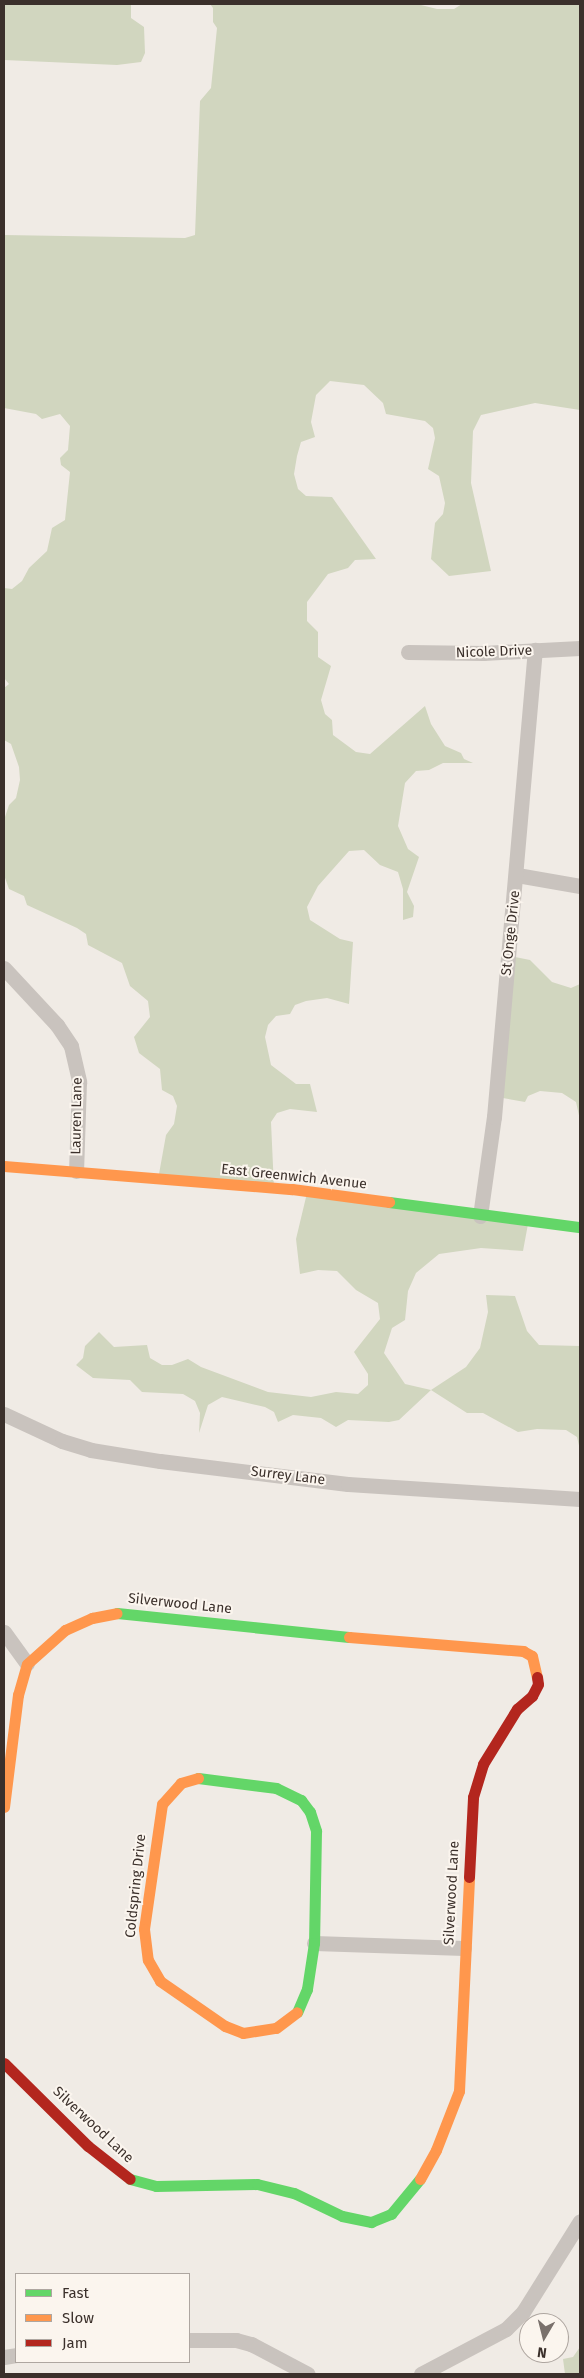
<!DOCTYPE html>
<style>
body{margin:0}
#map{position:relative;width:584px;height:2378px;overflow:hidden;background:#f0ebe5;font-family:"Fira Sans",sans-serif}
div>[style]{position:absolute}
[style*='--x']{left:calc(var(--x)*1px);top:calc(var(--y)*1px);width:calc(var(--w)*1px);rotate:calc(var(--a)*1deg)}
.green>*{inset:0;background:#d1d6bf}
.street>*{height:15px;margin:-7.5px;padding:0 7.5px;transform-origin:7.5px;border-radius:7.5px;background:#c9c3be}
.fast>*{height:11px;margin:-5.5px;padding:0 5.5px;transform-origin:5.5px;border-radius:5.5px;background:#63d668}
.slow>*{height:11px;margin:-5.5px;padding:0 5.5px;transform-origin:5.5px;border-radius:5.5px;background:#ff974d}
.jam>*{height:11px;margin:-5.5px;padding:0 5.5px;transform-origin:5.5px;border-radius:5.5px;background:#b3261e}
span{translate:-50% -50%;white-space:nowrap;text-align:center;line-height:1.15;-webkit-text-stroke:4px #fbf5ee;paint-order:stroke}
.street-label{font-size:14px;color:#3b302b}
.frame{position:absolute;inset:0;border:5px solid #3b302b;pointer-events:none}
.legend{position:absolute;left:15px;top:2273px;width:175px;height:90px;box-sizing:border-box;background:#fbf5ee;border:1px solid #aea6a0;margin:0;padding:6px 9px;list-style:none;font-size:15px;color:#3b302b}
.legend li{display:flex;align-items:center;gap:10px;height:25px}
.legend b{width:25px;border:1px solid #aea6a0}
.north{position:absolute;left:519px;top:2313px;width:50px;height:50px;box-sizing:border-box;background:#fbf5ee;border:1px solid #aea6a0;border-radius:50%;rotate:188deg;font-size:14px;font-weight:700;line-height:20px;text-align:center;color:#3b302b}
.north::after{content:'';display:block;margin:auto;width:18px;height:22px;background:#7a716c;clip-path:polygon(50% 0,100% 100%,50% 72%,0 100%)}
</style>
<div id="map">
<div class="green">
<div style="clip-path:polygon(4px 4px,131px 4px,131px 18px,144px 27px,145px 53px,141px 62px,117px 65px,4px 60px)"></div>
<div style="clip-path:polygon(210px 4px,417px 4px,437px 9px,454px 9px,462px 4px,580px 4px,580px 410px,535px 403px,481px 415px,473px 431px,471px 483px,491px 571px,449px 576px,431px 559px,435px 523px,443px 514px,445px 503px,439px 476px,428px 469px,435px 438px,433px 428px,425px 421px,386px 414px,383px 403px,364px 385px,330px 381px,316px 395px,311px 422px,315px 437px,301px 442px,297px 456px,294px 474px,298px 489px,306px 496px,332px 497px,376px 559px,355px 560px,348px 568px,328px 574px,307px 602px,307px 621px,318px 632px,318px 657px,331px 666px,321px 700px,325px 714px,332px 720px,333px 735px,356px 752px,370px 754px,425px 706px,431px 724px,445px 746px,461px 753px,464px 759px,473px 763px,443px 763px,429px 770px,416px 771px,405px 783px,398px 826px,408px 849px,419px 857px,407px 892px,414px 906px,413px 917px,403px 920px,403px 889px,398px 872px,380px 865px,364px 850px,349px 851px,318px 886px,307px 907px,310px 920px,340px 939px,353px 942px,349px 1004px,327px 998px,306px 1001px,295px 1005px,290px 1014px,276px 1016px,268px 1025px,265px 1037px,271px 1065px,296px 1084px,310px 1084px,317px 1112px,290px 1109px,277px 1113px,271px 1122px,274px 1188px,159px 1174px,166px 1135px,174px 1124px,177px 1106px,173px 1096px,162px 1090px,160px 1069px,139px 1053px,134px 1037px,150px 1017px,148px 1001px,130px 986px,122px 963px,88px 945px,86px 934px,77px 928px,27px 905px,24px 896px,9px 889px,4px 875px,4px 820px,9px 805px,16px 798px,20px 780px,19px 767px,11px 744px,4px 740px,4px 688px,9px 684px,4px 678px,4px 588px,12px 589px,22px 581px,29px 568px,47px 551px,52px 528px,65px 520px,70px 472px,61px 465px,60px 458px,68px 450px,70px 426px,60px 414px,42px 419px,36px 414px,4px 408px,4px 235px,185px 238px,195px 235px,200px 101px,211px 88px,217px 28px,213px 22px,213px 8px)"></div>
<div style="clip-path:polygon(510px 956px,530px 960px,552px 982px,571px 988px,580px 984px,580px 1120px,576px 1102px,562px 1093px,540px 1091px,528px 1096px,525px 1102px,497px 1097px)"></div>
<div style="clip-path:polygon(307px 1193px,528px 1224px,523px 1251px,481px 1248px,439px 1254px,416px 1273px,408px 1291px,405px 1320px,392px 1328px,384px 1353px,405px 1384px,431px 1390px,466px 1367px,480px 1348px,488px 1312px,486px 1295px,515px 1296px,527px 1331px,539px 1345px,580px 1346px,580px 1450px,577px 1437px,566px 1430px,537px 1429px,518px 1432px,483px 1413px,467px 1413px,431px 1390px,399px 1420px,389px 1422px,348px 1420px,336px 1427px,321px 1418px,293px 1415px,278px 1422px,274px 1412px,265px 1407px,222px 1397px,208px 1405px,199px 1433px,200px 1413px,195px 1401px,183px 1394px,142px 1392px,130px 1380px,93px 1378px,76px 1365px,83px 1358px,85px 1346px,99px 1332px,114px 1347px,147px 1345px,150px 1358px,162px 1365px,172px 1365px,188px 1359px,201px 1367px,268px 1392px,311px 1397px,336px 1392px,358px 1394px,368px 1385px,368px 1374px,354px 1352px,380px 1319px,378px 1303px,356px 1290px,337px 1271px,318px 1270px,300px 1274px,296px 1239px)"></div>
<div style="clip-path:polygon(580px 2347px,580px 2374px,565px 2374px,563px 2359px,573px 2357px)"></div>
</div>
<div class="street">
<div style="--x:408;--y:652;--w:75;--a:0.8"></div>
<div style="--x:483;--y:653;--w:97;--a:-3"></div>
<div style="--x:517;--y:875;--w:64;--a:9.9"></div>
<div style="--x:4;--y:968;--w:78;--a:47.1"></div>
<div style="--x:57;--y:1025;--w:25;--a:56"></div>
<div style="--x:71;--y:1046;--w:37;--a:77"></div>
<div style="--x:79;--y:1082;--w:89;--a:91.9"></div>
<div style="--x:480;--y:1216;--w:100;--a:-82"></div>
<div style="--x:494;--y:1117;--w:469;--a:-85"></div>
<div style="--x:4;--y:1414;--w:64;--a:25"></div>
<div style="--x:62;--y:1441;--w:30;--a:17"></div>
<div style="--x:91;--y:1450;--w:70;--a:9.1"></div>
<div style="--x:160;--y:1461;--w:189;--a:7"></div>
<div style="--x:348;--y:1484;--w:232;--a:3.7"></div>
<div style="--x:4;--y:1632;--w:39;--a:54"></div>
<div style="--x:314;--y:1943;--w:150;--a:1.9"></div>
<div style="--x:189;--y:2340;--w:47;--a:0"></div>
<div style="--x:236;--y:2340;--w:16;--a:15"></div>
<div style="--x:251;--y:2344;--w:64;--a:27.8"></div>
<div style="--x:4;--y:2357;--w:12;--a:-9"></div>
<div style="--x:421;--y:2374;--w:96;--a:-27.9"></div>
<div style="--x:506;--y:2329;--w:24;--a:-45"></div>
<div style="--x:523;--y:2312;--w:107;--a:-57.9"></div>
</div>
<div class="fast">
<div style="--x:389;--y:1202;--w:193;--a:7.5"></div>
<div style="--x:117;--y:1613;--w:233;--a:5.9"></div>
<div style="--x:198;--y:1778;--w:79;--a:7.3"></div>
<div style="--x:276;--y:1788;--w:28;--a:26"></div>
<div style="--x:301;--y:1800;--w:15;--a:53"></div>
<div style="--x:310;--y:1812;--w:20;--a:72"></div>
<div style="--x:316;--y:1831;--w:112;--a:91"></div>
<div style="--x:314;--y:1943;--w:47;--a:98.7"></div>
<div style="--x:307;--y:1989;--w:25;--a:113"></div>
<div style="--x:130;--y:2179;--w:27;--a:15"></div>
<div style="--x:156;--y:2186;--w:101;--a:-1.1"></div>
<div style="--x:257;--y:2184;--w:38;--a:14"></div>
<div style="--x:294;--y:2193;--w:53;--a:25.6"></div>
<div style="--x:342;--y:2216;--w:30;--a:12"></div>
<div style="--x:371;--y:2222;--w:22;--a:-22"></div>
<div style="--x:391;--y:2214;--w:45;--a:-50.4"></div>
</div>
<div class="slow">
<div style="--x:4;--y:1166;--w:289;--a:4.6"></div>
<div style="--x:292;--y:1189;--w:98;--a:7.6"></div>
<div style="--x:349;--y:1637;--w:175;--a:4.6"></div>
<div style="--x:523;--y:1651;--w:10;--a:29"></div>
<div style="--x:532;--y:1656;--w:22;--a:77"></div>
<div style="--x:198;--y:1778;--w:18;--a:164"></div>
<div style="--x:181;--y:1783;--w:28;--a:132"></div>
<div style="--x:162;--y:1804;--w:126;--a:98.2"></div>
<div style="--x:144;--y:1929;--w:31;--a:83"></div>
<div style="--x:148;--y:1960;--w:24;--a:60"></div>
<div style="--x:160;--y:1981;--w:79;--a:34.7"></div>
<div style="--x:225;--y:2026;--w:19;--a:21"></div>
<div style="--x:243;--y:2033;--w:33;--a:-9"></div>
<div style="--x:276;--y:2028;--w:26;--a:-37"></div>
<div style="--x:4;--y:1807;--w:113;--a:-82.9"></div>
<div style="--x:18;--y:1695;--w:32;--a:-74"></div>
<div style="--x:27;--y:1664;--w:51;--a:-41.8"></div>
<div style="--x:65;--y:1630;--w:30;--a:-24"></div>
<div style="--x:92;--y:1618;--w:25;--a:-11"></div>
<div style="--x:420;--y:2179;--w:33;--a:-61"></div>
<div style="--x:436;--y:2150;--w:63;--a:-68.7"></div>
<div style="--x:459;--y:2091;--w:214;--a:-87.3"></div>
</div>
<div class="jam">
<div style="--x:469;--y:1877;--w:80;--a:-87.1"></div>
<div style="--x:473;--y:1797;--w:34;--a:-73"></div>
<div style="--x:483;--y:1764;--w:65;--a:-58.3"></div>
<div style="--x:517;--y:1709;--w:20;--a:-41"></div>
<div style="--x:532;--y:1696;--w:13;--a:-63"></div>
<div style="--x:538;--y:1684;--w:7;--a:-98"></div>
<div style="--x:4;--y:2063;--w:118;--a:44.7"></div>
<div style="--x:88;--y:2146;--w:53;--a:38.2"></div>
</div>
<div class="street-label">
<span style="left:494px;top:652px;rotate:-2deg">Nicole Drive</span>
<span style="left:511px;top:933px;rotate:-84deg">St Onge Drive</span>
<span style="left:77px;top:1116px;rotate:-89deg">Lauren Lane</span>
<span style="left:294px;top:1177px;rotate:6deg">East Greenwich Avenue</span>
<span style="left:288px;top:1476px;rotate:7deg">Surrey Lane</span>
<span style="left:180px;top:1604px;rotate:6deg">Silverwood Lane</span>
<span style="left:136px;top:1886px;rotate:-84deg">Coldspring Drive</span>
<span style="left:452px;top:1893px;rotate:-87deg">Silverwood Lane</span>
<span style="left:93px;top:2125px;rotate:43deg">Silverwood Lane</span>
</div>
<div class="frame"></div>
<ul class="legend">
<li><b style="height:6px;background:#63d668"></b>Fast</li>
<li><b style="height:6px;background:#ff974d"></b>Slow</li>
<li><b style="height:6px;background:#b3261e"></b>Jam</li>
</ul>
<div class="north">N</div>
</div>
